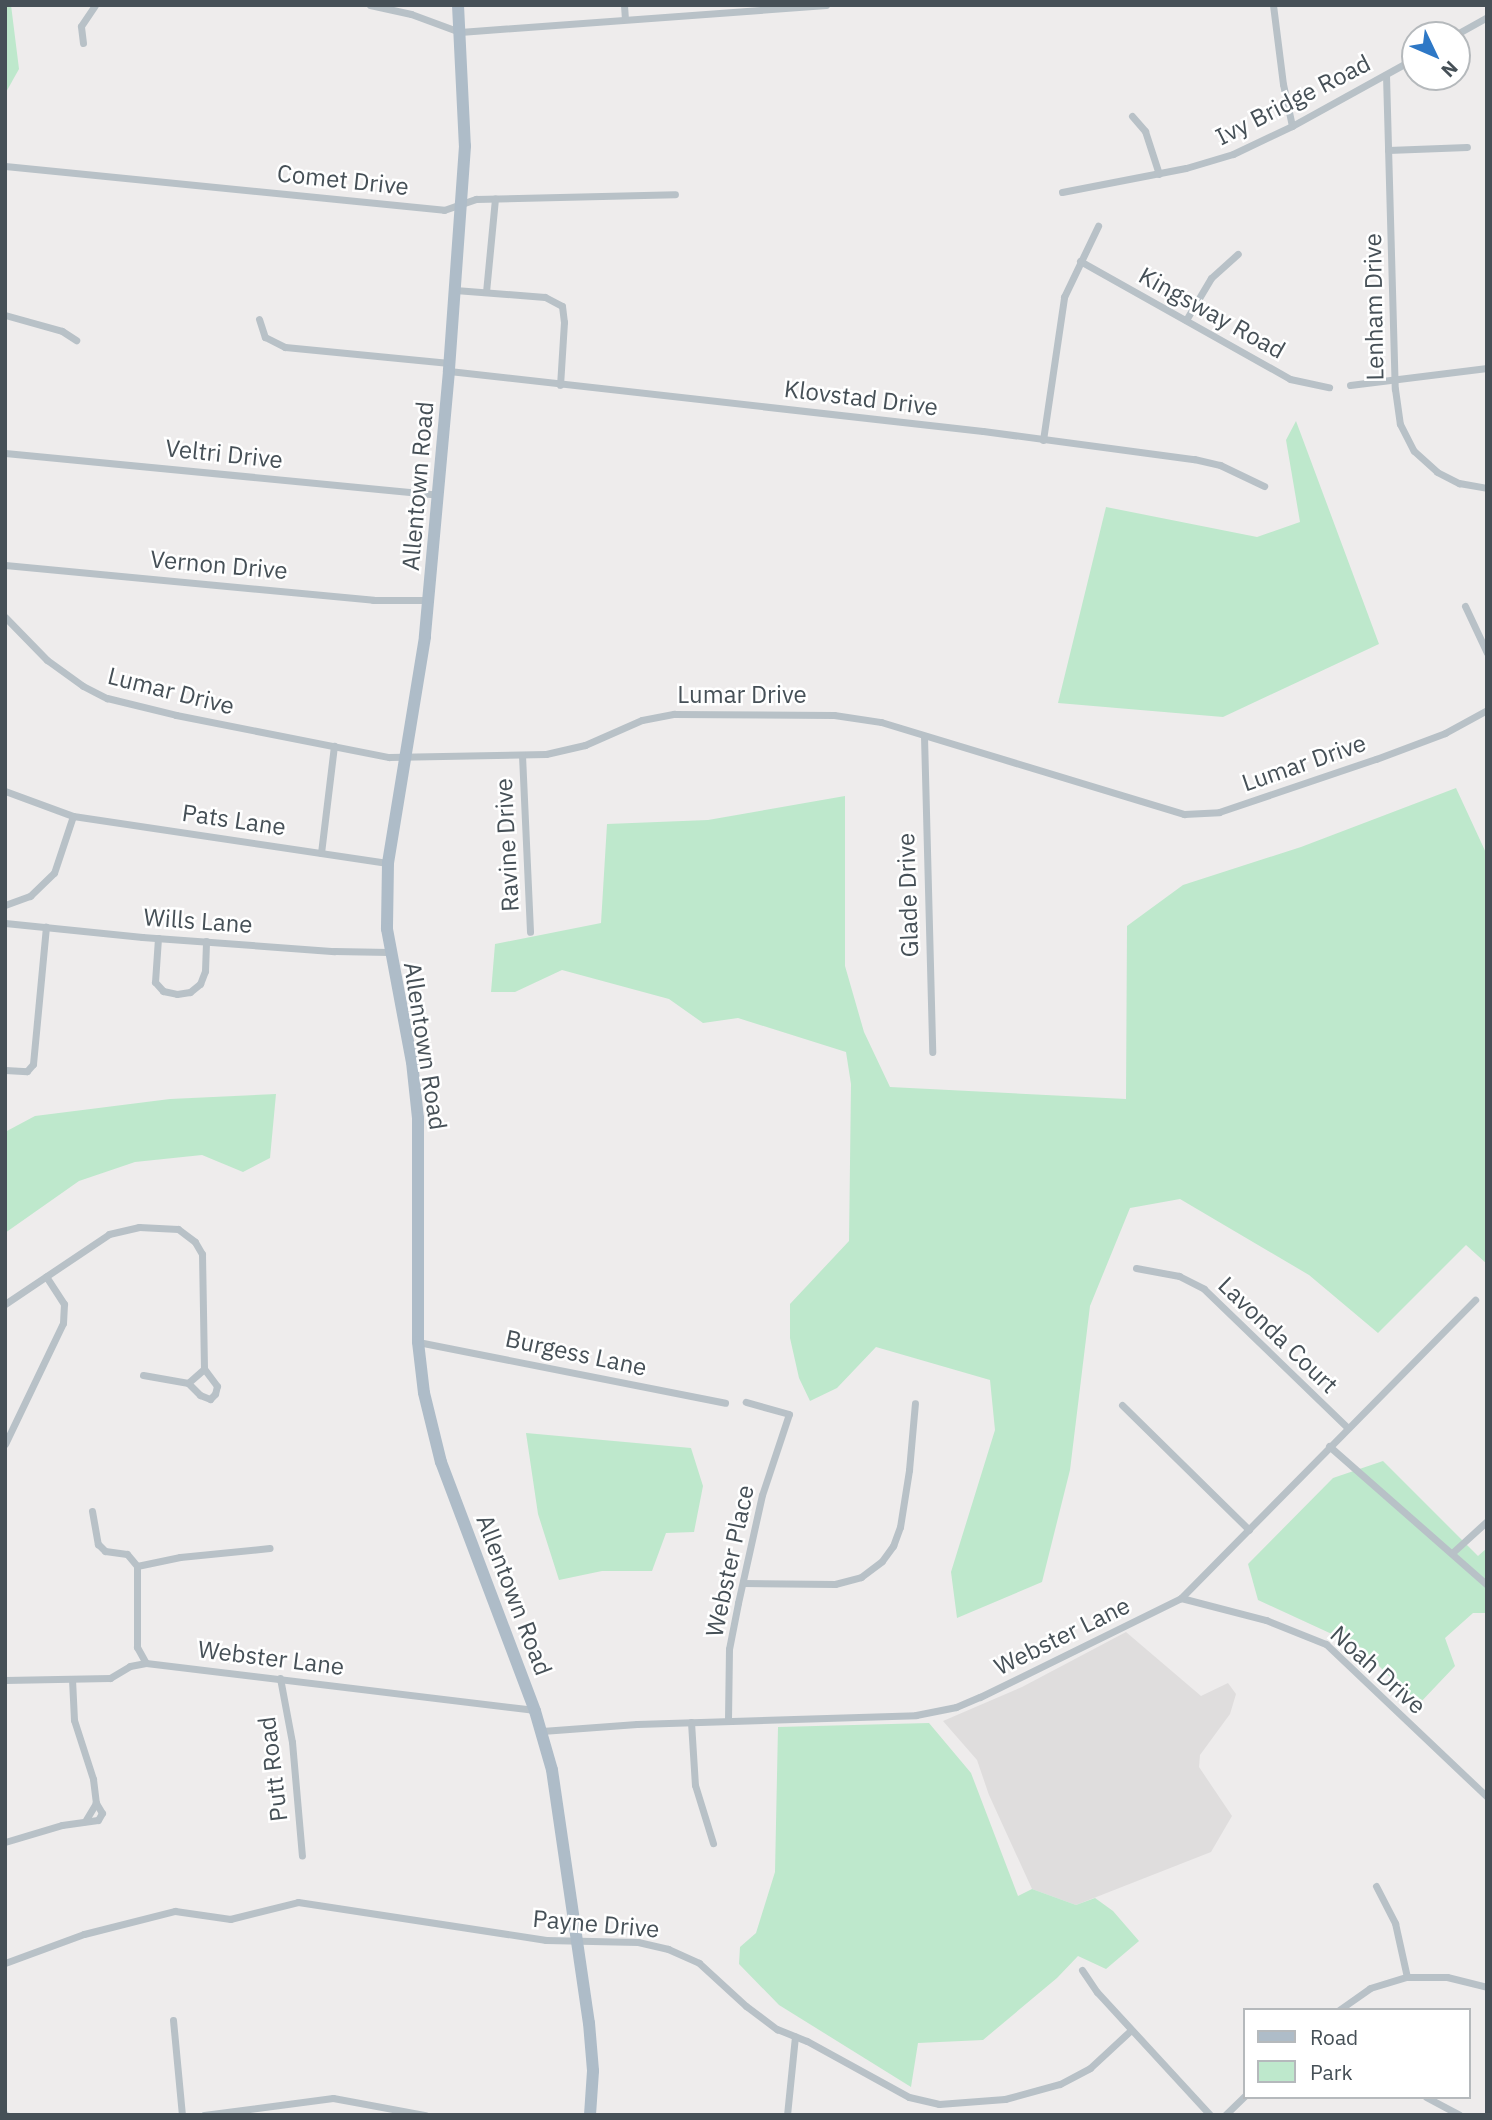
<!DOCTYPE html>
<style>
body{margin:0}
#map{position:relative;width:1492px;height:2120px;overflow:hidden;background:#eeecec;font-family:"IBM Plex Sans",sans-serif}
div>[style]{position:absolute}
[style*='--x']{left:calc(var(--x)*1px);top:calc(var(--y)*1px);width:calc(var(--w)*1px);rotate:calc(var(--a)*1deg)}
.education>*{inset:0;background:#dfdddd}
.green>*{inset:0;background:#bee8cc}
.street>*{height:7px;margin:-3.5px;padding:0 3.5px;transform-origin:3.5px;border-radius:3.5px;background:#b8c1c7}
.primary>*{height:12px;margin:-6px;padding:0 6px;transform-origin:6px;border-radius:6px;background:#aebcc8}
span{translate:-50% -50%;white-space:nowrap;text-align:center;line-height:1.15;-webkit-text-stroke:5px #fff;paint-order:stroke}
.street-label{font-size:24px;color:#465057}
.frame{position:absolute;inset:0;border:7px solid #465057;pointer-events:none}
.legend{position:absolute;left:1243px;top:2008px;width:228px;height:91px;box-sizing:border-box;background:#fff;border:2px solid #b5b9bc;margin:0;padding:9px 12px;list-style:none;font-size:21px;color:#465057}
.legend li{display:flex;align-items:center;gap:14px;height:35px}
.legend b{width:35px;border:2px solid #b5b9bc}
.north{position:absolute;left:1401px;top:21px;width:70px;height:70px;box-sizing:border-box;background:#fff;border:2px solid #b5b9bc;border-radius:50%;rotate:134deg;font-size:19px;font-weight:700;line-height:28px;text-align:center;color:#465057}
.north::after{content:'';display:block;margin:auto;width:24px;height:32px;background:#2e78c6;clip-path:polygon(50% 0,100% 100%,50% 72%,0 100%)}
</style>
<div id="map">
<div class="education">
<div style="clip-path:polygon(1126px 1632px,1201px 1696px,1228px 1683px,1236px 1694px,1230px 1714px,1200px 1755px,1199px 1767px,1232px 1816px,1211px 1852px,1076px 1905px,1032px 1889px,989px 1795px,977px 1760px,943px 1721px,1022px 1687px)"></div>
</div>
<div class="green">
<div style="clip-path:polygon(5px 5px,11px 5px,19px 69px,5px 94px)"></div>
<div style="clip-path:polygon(1296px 421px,1379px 644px,1223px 717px,1058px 703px,1106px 507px,1257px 537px,1300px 522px,1286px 440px)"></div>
<div style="clip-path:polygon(1456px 788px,1487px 855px,1487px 1264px,1466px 1245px,1378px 1333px,1309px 1275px,1180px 1199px,1130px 1208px,1090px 1306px,1070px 1470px,1042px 1582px,957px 1618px,951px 1572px,995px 1430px,990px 1380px,876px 1347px,837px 1388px,810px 1401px,799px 1378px,790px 1338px,790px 1304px,849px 1241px,851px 1084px,846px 1052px,738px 1018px,703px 1023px,669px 999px,562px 970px,515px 992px,491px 992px,495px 944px,601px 923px,607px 824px,708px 820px,845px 796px,845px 966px,864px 1032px,890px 1087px,1126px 1099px,1127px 926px,1183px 885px,1301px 847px)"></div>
<div style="clip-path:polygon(276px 1094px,270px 1158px,243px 1172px,202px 1155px,135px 1162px,79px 1181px,5px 1233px,5px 1132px,35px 1116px,170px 1099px)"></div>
<div style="clip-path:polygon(526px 1433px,691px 1448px,703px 1486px,694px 1532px,666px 1533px,652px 1571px,602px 1571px,559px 1580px,538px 1514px)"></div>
<div style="clip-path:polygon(1383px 1461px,1478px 1556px,1487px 1548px,1487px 1613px,1473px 1613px,1445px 1638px,1455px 1666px,1418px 1705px,1360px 1647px,1258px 1600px,1248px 1564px,1333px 1478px)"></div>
<div style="clip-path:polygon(929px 1723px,971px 1773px,1018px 1896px,1032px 1889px,1076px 1905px,1095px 1898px,1113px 1911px,1139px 1941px,1106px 1969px,1078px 1956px,1057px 1978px,983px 2040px,918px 2043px,911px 2087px,779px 2005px,739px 1964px,740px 1947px,756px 1933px,775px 1872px,778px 1727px)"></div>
</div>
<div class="street">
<div style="--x:370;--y:5;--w:42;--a:12.4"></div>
<div style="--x:411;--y:14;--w:52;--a:20.2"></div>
<div style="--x:460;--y:32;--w:367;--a:-4.2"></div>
<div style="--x:624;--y:5;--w:14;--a:86"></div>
<div style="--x:1273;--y:5;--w:80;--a:82.8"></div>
<div style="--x:1283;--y:84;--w:43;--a:77.9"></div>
<div style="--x:1455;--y:35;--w:37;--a:-29"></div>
<div style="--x:83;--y:43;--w:17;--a:-97"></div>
<div style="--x:81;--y:26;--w:25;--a:-56"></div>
<div style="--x:1386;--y:75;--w:314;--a:88.4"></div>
<div style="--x:1395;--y:389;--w:35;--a:82"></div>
<div style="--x:1400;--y:424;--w:30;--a:63"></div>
<div style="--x:1414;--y:451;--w:31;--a:42"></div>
<div style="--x:1437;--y:472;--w:25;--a:27"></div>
<div style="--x:1459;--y:483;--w:28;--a:10"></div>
<div style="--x:1132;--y:116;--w:20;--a:49"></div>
<div style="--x:1145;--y:131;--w:45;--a:72"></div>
<div style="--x:1388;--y:150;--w:79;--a:-2.2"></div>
<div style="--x:5;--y:166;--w:441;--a:5.7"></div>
<div style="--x:444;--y:210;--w:34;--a:-19"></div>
<div style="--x:476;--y:199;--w:199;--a:-1.4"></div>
<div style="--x:1062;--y:192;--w:126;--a:-11"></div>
<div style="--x:1186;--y:168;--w:49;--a:-16.6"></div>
<div style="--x:1233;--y:154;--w:65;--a:-25.4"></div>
<div style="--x:1292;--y:126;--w:141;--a:-28.9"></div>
<div style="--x:1080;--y:261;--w:241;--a:29.3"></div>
<div style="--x:1290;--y:379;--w:40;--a:12"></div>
<div style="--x:455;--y:290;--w:90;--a:4.4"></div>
<div style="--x:545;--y:297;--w:19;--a:28"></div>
<div style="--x:562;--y:306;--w:16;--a:83"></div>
<div style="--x:564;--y:322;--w:63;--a:93.6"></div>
<div style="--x:486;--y:292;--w:94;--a:-84.5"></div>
<div style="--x:5;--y:315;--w:59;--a:15.7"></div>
<div style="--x:62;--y:331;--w:17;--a:33"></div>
<div style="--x:259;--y:319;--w:19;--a:72"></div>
<div style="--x:265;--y:337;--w:22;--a:27"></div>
<div style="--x:285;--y:347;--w:165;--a:5.6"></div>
<div style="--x:1186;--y:320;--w:49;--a:-59.2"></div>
<div style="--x:1211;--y:278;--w:36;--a:-42"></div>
<div style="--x:449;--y:371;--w:537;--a:6.41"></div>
<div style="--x:983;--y:431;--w:213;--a:7.6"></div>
<div style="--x:1194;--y:459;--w:27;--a:13"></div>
<div style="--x:1220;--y:465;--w:49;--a:25.5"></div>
<div style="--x:1350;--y:385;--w:138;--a:-7.1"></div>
<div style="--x:1043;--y:440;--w:145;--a:-81.6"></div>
<div style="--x:1064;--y:297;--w:79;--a:-64.4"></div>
<div style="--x:5;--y:453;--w:435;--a:5.5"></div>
<div style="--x:5;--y:565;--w:370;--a:5.4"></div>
<div style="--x:373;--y:600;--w:56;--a:0"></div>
<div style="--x:1465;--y:606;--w:52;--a:64.9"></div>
<div style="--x:5;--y:617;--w:60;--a:45.7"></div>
<div style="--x:47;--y:660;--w:44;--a:35.8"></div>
<div style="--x:83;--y:686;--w:27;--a:27"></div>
<div style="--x:107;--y:698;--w:71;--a:13.8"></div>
<div style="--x:176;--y:715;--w:217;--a:11.2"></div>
<div style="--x:389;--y:757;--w:157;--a:-1.1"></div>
<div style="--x:546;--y:754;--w:40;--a:-13"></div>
<div style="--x:585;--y:745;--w:62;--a:-23.7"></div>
<div style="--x:642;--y:720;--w:33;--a:-11"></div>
<div style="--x:674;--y:714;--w:160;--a:0.4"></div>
<div style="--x:834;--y:715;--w:48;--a:8.5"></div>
<div style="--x:881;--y:722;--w:317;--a:16.9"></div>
<div style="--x:1184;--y:814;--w:35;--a:-3"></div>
<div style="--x:1219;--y:812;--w:166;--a:-18.7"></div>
<div style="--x:1376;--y:759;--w:74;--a:-20.6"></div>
<div style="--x:1445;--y:733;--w:48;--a:-28.7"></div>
<div style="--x:924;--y:736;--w:316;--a:88.5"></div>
<div style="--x:522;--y:755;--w:177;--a:87.4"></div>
<div style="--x:5;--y:791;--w:72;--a:20.2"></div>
<div style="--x:73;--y:816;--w:318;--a:8.5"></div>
<div style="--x:321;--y:853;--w:108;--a:-83.1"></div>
<div style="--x:5;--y:905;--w:27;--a:-20"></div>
<div style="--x:30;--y:896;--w:33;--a:-44"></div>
<div style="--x:54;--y:873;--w:60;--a:-71.6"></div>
<div style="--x:5;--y:923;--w:138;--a:5.8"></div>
<div style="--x:142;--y:937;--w:193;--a:4.2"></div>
<div style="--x:334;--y:951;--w:55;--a:1"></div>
<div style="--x:158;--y:938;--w:44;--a:93.9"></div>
<div style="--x:155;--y:982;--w:12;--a:48"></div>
<div style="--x:163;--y:991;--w:14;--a:12"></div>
<div style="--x:177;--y:994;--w:13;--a:-9"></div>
<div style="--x:190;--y:992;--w:13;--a:-39"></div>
<div style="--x:200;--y:984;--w:14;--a:-69"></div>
<div style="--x:205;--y:971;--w:30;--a:-88"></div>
<div style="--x:5;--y:1070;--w:22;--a:3"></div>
<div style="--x:27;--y:1071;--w:9;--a:-49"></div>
<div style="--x:33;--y:1064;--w:138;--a:-84.6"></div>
<div style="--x:1136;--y:1268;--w:44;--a:10.5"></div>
<div style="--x:1179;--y:1276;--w:28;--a:27"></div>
<div style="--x:1204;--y:1289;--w:200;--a:44"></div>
<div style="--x:5;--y:1304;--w:125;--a:-33.9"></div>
<div style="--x:109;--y:1234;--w:31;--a:-13"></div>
<div style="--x:139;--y:1227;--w:39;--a:3"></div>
<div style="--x:178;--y:1229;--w:21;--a:37"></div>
<div style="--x:195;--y:1242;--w:14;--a:60"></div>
<div style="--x:202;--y:1254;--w:115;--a:89"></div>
<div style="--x:204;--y:1369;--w:21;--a:139"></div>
<div style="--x:418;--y:1342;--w:313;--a:11.2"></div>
<div style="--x:143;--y:1375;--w:46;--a:10.1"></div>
<div style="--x:188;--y:1383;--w:17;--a:45"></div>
<div style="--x:200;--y:1395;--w:11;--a:22"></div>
<div style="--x:210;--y:1399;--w:7;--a:-45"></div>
<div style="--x:215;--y:1394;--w:8;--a:-76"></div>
<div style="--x:217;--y:1386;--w:21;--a:-127"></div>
<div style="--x:1122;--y:1405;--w:178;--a:44.5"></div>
<div style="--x:5;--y:1444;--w:134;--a:-64.4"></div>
<div style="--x:63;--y:1323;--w:19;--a:-87"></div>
<div style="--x:64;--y:1304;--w:33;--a:-123"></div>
<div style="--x:1329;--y:1446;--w:210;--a:41.3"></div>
<div style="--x:92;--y:1511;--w:34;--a:80"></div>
<div style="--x:98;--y:1544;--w:10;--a:45"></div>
<div style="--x:105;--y:1551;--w:22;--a:8"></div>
<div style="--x:127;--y:1554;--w:16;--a:50"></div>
<div style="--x:137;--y:1566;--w:81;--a:90"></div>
<div style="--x:137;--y:1647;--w:18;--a:61"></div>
<div style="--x:1452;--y:1553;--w:47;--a:-42.4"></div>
<div style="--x:137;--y:1566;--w:44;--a:-11.8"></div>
<div style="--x:180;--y:1557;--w:90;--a:-5.7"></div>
<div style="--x:743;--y:1583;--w:92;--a:0.6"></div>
<div style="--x:835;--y:1584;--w:27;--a:-15"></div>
<div style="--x:861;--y:1577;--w:26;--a:-37"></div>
<div style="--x:882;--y:1561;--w:19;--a:-54"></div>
<div style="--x:893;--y:1546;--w:20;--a:-70"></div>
<div style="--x:900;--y:1527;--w:58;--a:-81"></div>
<div style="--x:909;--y:1470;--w:67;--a:-84.9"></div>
<div style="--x:1181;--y:1598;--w:88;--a:14.5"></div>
<div style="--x:1266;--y:1620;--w:65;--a:21.8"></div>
<div style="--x:1326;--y:1644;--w:222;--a:43.5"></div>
<div style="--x:280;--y:1678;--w:65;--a:79.4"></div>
<div style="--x:292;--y:1742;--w:114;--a:85"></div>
<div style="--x:72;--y:1679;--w:41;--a:87.2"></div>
<div style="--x:74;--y:1720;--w:62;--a:72.1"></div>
<div style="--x:93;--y:1779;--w:24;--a:83"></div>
<div style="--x:96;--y:1803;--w:21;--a:121"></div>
<div style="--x:5;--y:1680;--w:105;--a:-1.1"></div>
<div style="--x:110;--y:1678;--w:23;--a:-31"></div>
<div style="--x:130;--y:1666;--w:16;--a:-11"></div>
<div style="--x:146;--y:1663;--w:392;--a:6.9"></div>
<div style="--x:728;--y:1720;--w:71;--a:-89.2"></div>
<div style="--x:729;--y:1649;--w:47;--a:-78.9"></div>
<div style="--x:738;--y:1603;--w:111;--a:-77.5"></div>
<div style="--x:762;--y:1495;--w:85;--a:-71.6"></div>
<div style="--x:789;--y:1414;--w:45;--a:-164.4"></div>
<div style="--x:691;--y:1722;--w:63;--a:86.4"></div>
<div style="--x:695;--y:1785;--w:61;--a:72.8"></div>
<div style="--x:542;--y:1731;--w:95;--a:-4.2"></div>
<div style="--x:637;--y:1724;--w:279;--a:-1.8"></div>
<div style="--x:916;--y:1715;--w:41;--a:-11.3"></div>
<div style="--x:956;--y:1707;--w:26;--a:-23"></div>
<div style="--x:980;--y:1697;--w:224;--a:-26.2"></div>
<div style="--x:1181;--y:1598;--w:419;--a:-45.4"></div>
<div style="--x:5;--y:1842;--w:59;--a:-16.6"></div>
<div style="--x:62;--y:1825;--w:36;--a:-8"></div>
<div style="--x:98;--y:1820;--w:8;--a:-60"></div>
<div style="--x:102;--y:1813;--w:12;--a:-121"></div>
<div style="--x:1376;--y:1886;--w:42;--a:62.8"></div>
<div style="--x:1395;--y:1923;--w:55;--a:77.5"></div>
<div style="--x:5;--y:1963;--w:84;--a:-20.2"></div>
<div style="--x:84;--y:1934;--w:94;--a:-14.2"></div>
<div style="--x:175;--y:1911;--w:56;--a:8.3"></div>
<div style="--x:230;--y:1919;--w:70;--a:-14"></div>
<div style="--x:298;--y:1902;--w:251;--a:8.7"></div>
<div style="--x:546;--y:1940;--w:92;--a:1.2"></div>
<div style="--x:638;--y:1942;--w:31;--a:13"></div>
<div style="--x:668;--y:1949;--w:34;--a:24"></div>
<div style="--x:699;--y:1963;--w:64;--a:42.5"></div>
<div style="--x:746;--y:2006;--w:39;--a:37"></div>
<div style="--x:777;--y:2029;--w:32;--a:22"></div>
<div style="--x:807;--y:2041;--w:116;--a:28.8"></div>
<div style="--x:909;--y:2097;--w:31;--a:13"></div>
<div style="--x:939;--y:2104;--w:66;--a:-4.3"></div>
<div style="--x:1005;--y:2099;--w:57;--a:-15.3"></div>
<div style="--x:1060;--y:2084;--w:34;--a:-28"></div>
<div style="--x:1090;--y:2068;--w:56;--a:-42.8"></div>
<div style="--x:1082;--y:1970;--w:27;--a:56"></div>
<div style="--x:1097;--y:1992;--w:167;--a:47.4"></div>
<div style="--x:1339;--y:2010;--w:38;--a:-35"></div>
<div style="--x:1370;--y:1988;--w:39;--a:-17"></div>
<div style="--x:1407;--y:1977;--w:40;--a:0"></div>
<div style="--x:1447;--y:1977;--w:41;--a:14"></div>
<div style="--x:173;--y:2020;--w:95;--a:84.6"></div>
<div style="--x:1426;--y:2097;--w:38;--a:28"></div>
<div style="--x:5;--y:2114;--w:1;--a:45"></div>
<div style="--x:204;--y:2115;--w:130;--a:-7.5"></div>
<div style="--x:333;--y:2098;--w:94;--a:10.5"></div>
<div style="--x:787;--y:2115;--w:79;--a:-84.2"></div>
<div style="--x:1225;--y:2115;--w:28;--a:-44"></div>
</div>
<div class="primary">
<div style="--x:458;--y:5;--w:141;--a:87.2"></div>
<div style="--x:465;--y:146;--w:226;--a:94.1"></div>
<div style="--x:449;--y:371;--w:267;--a:95.2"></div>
<div style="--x:425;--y:637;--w:229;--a:99.3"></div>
<div style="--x:388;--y:863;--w:66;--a:90.9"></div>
<div style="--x:387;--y:929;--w:135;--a:79.4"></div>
<div style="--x:412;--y:1062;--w:56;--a:83.9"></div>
<div style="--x:418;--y:1118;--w:224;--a:90"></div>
<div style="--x:418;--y:1342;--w:51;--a:83.3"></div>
<div style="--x:424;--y:1393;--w:71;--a:76.2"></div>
<div style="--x:441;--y:1462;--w:266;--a:69.3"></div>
<div style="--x:535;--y:1711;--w:61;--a:73.9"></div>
<div style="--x:552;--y:1770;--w:256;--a:81.7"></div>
<div style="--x:589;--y:2023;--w:48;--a:85.2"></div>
<div style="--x:593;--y:2071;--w:44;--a:93.9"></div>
</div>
<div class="street-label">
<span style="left:1293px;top:100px;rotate:-27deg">Ivy Bridge Road</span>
<span style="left:343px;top:180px;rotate:6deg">Comet Drive</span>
<span style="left:1374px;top:307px;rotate:-91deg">Lenham Drive</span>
<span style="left:1212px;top:313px;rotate:29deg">Kingsway Road</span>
<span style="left:861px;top:398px;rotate:7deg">Klovstad Drive</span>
<span style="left:224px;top:454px;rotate:6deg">Veltri Drive</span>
<span style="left:418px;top:486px;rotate:-85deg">Allentown Road</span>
<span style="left:219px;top:565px;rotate:5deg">Vernon Drive</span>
<span style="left:171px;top:691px;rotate:14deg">Lumar Drive</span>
<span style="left:742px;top:695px">Lumar Drive</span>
<span style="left:1304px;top:763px;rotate:-19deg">Lumar Drive</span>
<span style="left:234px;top:820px;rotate:8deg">Pats Lane</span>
<span style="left:507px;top:845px;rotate:-93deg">Ravine Drive</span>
<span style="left:908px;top:895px;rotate:-92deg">Glade Drive</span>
<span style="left:198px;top:921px;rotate:4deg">Wills Lane</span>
<span style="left:425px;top:1046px;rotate:81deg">Allentown Road</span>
<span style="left:1278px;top:1335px;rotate:44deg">Lavonda Court</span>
<span style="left:576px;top:1353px;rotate:12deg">Burgess Lane</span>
<span style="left:730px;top:1561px;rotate:-78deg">Webster Place</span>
<span style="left:514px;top:1595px;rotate:69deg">Allentown Road</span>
<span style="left:1062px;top:1636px;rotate:-26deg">Webster Lane</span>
<span style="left:271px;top:1658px;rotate:7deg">Webster Lane</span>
<span style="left:1378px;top:1670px;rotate:42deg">Noah Drive</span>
<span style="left:273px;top:1769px;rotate:-97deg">Putt Road</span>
<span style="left:596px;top:1924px;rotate:5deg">Payne Drive</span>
</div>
<div class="frame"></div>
<ul class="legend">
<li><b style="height:9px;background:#aebcc8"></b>Road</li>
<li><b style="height:19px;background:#bee8cc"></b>Park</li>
</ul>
<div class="north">N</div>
</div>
